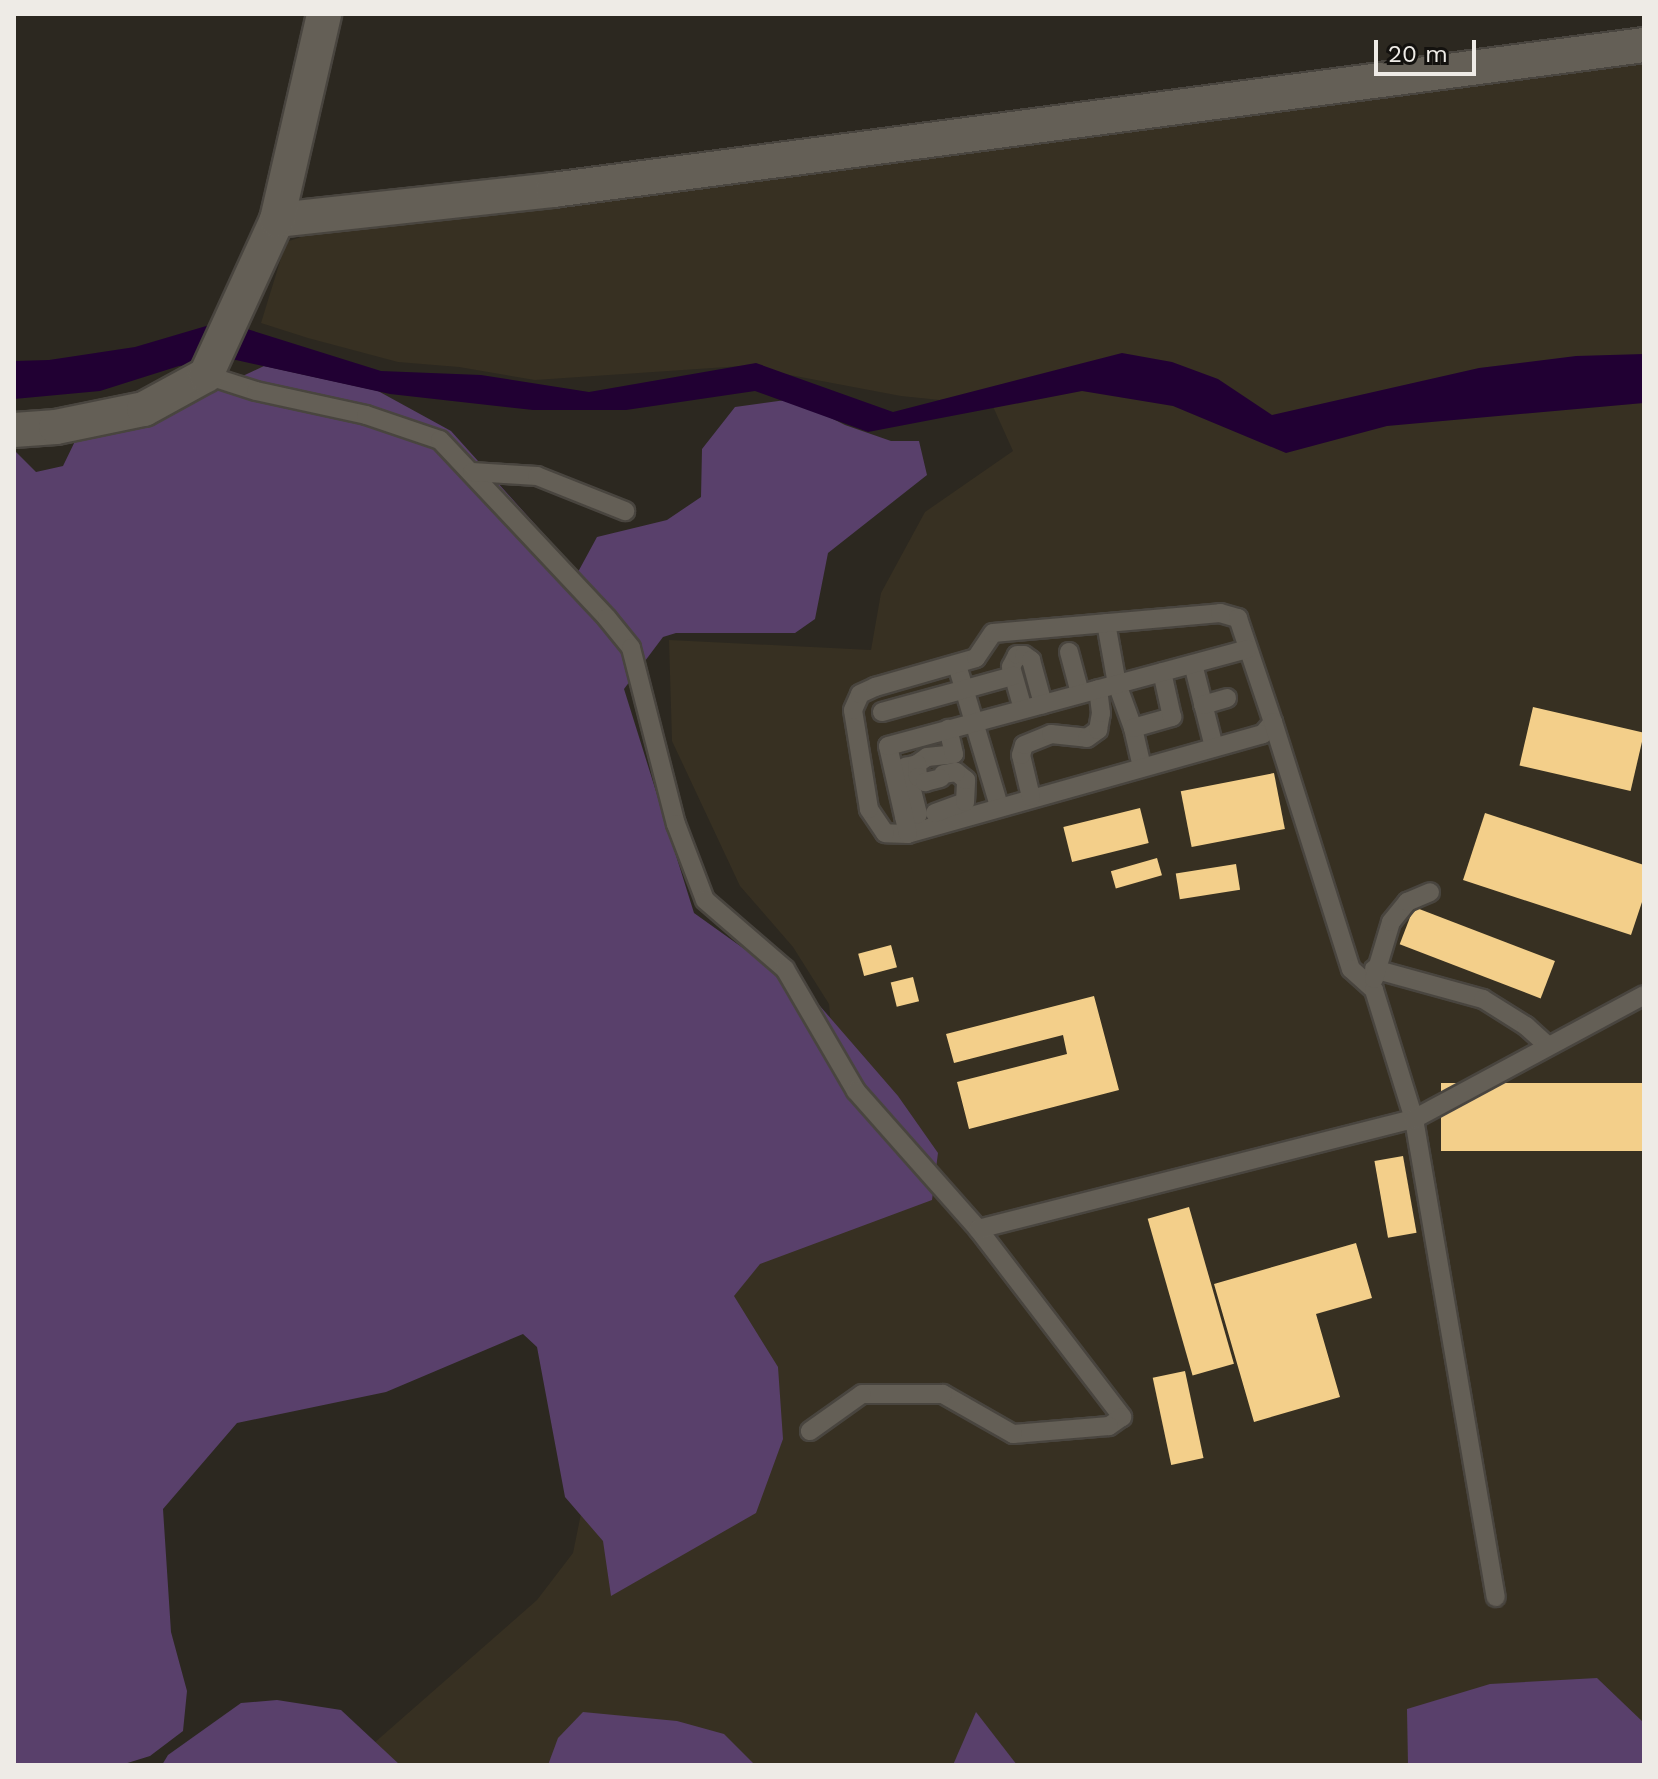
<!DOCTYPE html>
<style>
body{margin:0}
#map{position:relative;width:1658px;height:1779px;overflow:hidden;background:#2c2820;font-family:"Work Sans",sans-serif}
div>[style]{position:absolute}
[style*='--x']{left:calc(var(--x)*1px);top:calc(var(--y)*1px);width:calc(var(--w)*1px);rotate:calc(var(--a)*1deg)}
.built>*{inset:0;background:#373022}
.green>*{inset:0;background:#59406b}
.water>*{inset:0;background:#210033}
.building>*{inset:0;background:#f3cf8a;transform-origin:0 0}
.roads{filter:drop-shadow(2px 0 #49453f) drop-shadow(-2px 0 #49453f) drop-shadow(0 2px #49453f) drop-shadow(0 -2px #49453f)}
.service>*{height:18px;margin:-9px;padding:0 9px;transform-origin:9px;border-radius:9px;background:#645f56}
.minor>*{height:34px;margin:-17px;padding:0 17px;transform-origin:17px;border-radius:17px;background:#645f56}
span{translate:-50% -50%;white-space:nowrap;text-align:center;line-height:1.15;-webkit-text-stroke:8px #13110e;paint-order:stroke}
.frame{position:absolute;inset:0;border:16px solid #eeebe6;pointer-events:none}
.scale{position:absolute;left:1374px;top:40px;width:102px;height:36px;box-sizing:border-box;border:4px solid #eeebe6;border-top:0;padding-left:10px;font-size:24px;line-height:28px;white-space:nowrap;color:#eeebe6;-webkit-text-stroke:6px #13110e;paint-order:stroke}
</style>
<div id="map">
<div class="built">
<div style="clip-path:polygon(1644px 60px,1644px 1759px,1637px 1765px,349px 1765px,537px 1600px,573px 1553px,586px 1489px,559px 1367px,844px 1176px,829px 1004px,793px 947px,740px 886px,672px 741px,669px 640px,871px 650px,881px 593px,925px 512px,1013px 451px,986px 391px,940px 400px,901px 396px,742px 366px,535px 380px,459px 367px,398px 362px,308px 338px,261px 323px,286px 242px,331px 227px,1178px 124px)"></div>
</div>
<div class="green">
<div style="clip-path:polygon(264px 366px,378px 391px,451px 431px,578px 572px,597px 537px,667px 520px,701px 497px,702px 449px,735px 407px,793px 399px,845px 425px,891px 441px,919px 441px,927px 475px,828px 553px,815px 619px,795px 633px,676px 633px,663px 637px,624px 689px,694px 913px,813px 998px,898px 1096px,938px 1153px,932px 1200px,760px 1264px,734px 1296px,778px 1367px,783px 1439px,756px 1513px,611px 1596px,603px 1541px,565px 1497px,537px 1347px,523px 1334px,386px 1392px,237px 1423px,163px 1509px,171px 1632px,187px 1691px,183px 1731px,150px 1756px,121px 1765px,14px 1765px,14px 450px,36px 472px,63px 466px,78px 435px,215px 389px)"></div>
<div style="clip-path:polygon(1597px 1678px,1644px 1723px,1644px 1765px,1408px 1765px,1407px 1709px,1490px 1684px)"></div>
<div style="clip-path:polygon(277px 1700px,341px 1710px,400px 1765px,162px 1765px,168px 1755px,241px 1703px)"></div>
<div style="clip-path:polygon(583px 1712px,677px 1721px,724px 1734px,755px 1765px,548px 1765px,558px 1738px)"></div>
<div style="clip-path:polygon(976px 1712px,1017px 1765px,953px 1765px)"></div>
</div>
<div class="water">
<div style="clip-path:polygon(213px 324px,244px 328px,381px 371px,481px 375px,589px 392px,756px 363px,893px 412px,1122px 353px,1172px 362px,1218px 379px,1272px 415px,1479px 368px,1576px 356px,1644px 354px,1644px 403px,1387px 426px,1286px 453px,1173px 406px,1082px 391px,868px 432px,755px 391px,626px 410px,533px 410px,390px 394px,236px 360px,179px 366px,100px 391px,14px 399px,14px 361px,49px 360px,135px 347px)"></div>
</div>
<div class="building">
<div style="left:1533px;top:707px;width:114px;height:60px;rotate:13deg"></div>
<div style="left:1274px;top:773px;width:57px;height:95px;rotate:79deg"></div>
<div style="left:1140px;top:808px;width:36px;height:79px;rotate:76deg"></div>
<div style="clip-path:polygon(1485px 813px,1644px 865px,1644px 896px,1631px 935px,1463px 880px)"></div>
<div style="left:1157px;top:858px;width:18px;height:48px;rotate:74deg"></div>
<div style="left:1236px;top:864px;width:26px;height:61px;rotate:81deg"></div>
<div style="left:1414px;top:907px;width:151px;height:40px;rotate:21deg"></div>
<div style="left:891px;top:945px;width:23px;height:34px;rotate:75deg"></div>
<div style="left:913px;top:977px;width:25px;height:23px;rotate:76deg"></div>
<div style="clip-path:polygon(1094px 996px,1119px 1090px,969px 1129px,957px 1082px,1067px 1054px,1063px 1035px,954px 1063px,946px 1034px)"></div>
<div style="left:1644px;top:1083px;width:68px;height:203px;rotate:90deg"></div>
<div style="left:1403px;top:1156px;width:78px;height:29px;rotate:80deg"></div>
<div style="left:1189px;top:1207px;width:163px;height:43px;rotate:74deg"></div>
<div style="clip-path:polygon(1356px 1243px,1372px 1298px,1316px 1314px,1340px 1397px,1254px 1422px,1214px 1284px)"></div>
<div style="left:1185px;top:1371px;width:89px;height:33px;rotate:78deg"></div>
</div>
<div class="roads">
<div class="service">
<div style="--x:206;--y:375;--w:52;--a:17.7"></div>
<div style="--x:256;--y:391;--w:113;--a:12.3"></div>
<div style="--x:366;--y:415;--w:78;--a:18.7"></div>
<div style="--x:440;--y:440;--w:244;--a:46.8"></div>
<div style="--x:607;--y:618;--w:38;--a:51"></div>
<div style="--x:631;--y:648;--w:182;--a:75.7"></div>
<div style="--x:676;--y:824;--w:81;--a:69.1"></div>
<div style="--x:705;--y:900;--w:106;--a:40.8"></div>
<div style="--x:785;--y:969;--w:141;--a:59.8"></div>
<div style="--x:856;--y:1091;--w:184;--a:48.5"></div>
<div style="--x:978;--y:1229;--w:237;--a:52.5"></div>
<div style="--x:1122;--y:1417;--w:16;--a:145"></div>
<div style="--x:1109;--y:1426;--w:96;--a:175.2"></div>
<div style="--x:1013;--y:1434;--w:81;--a:-150.3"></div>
<div style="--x:943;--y:1394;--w:81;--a:180"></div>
<div style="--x:862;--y:1394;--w:64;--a:144.6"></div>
<div style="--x:472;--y:472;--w:65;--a:3.5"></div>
<div style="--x:537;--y:476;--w:95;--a:21.7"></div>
<div style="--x:1106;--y:623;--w:62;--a:79.8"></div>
<div style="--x:1117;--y:684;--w:47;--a:70"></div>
<div style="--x:1133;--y:728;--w:40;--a:77"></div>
<div style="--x:1069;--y:652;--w:42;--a:75"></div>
<div style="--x:1193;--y:664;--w:86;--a:75.8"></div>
<div style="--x:957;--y:665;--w:147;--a:73.4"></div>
<div style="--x:1203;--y:705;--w:25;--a:-16"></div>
<div style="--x:1023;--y:709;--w:44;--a:-105.9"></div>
<div style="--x:1011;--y:667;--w:13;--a:-63"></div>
<div style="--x:1017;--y:655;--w:7;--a:0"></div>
<div style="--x:1024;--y:655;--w:9;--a:36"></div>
<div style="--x:1031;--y:660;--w:46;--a:74.7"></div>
<div style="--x:882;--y:712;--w:136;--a:-15.4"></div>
<div style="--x:1273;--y:722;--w:16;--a:130"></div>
<div style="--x:1263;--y:734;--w:369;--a:164.3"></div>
<div style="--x:908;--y:834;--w:23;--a:-178"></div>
<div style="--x:885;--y:833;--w:29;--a:-124"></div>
<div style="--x:869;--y:809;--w:100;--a:-99.2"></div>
<div style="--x:853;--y:710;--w:17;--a:-66"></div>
<div style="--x:860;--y:694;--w:17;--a:-25"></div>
<div style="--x:875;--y:687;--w:105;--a:-16"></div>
<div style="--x:976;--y:658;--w:30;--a:-56"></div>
<div style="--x:993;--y:633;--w:228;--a:-5"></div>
<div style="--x:1220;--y:613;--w:19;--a:16"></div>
<div style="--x:1238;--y:618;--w:110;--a:71.4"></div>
<div style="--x:1273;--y:722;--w:259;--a:72.5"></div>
<div style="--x:1351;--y:969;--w:31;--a:42"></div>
<div style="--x:1374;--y:990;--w:135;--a:72.8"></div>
<div style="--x:1414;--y:1119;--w:485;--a:80.3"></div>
<div style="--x:1133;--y:728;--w:41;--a:-15.8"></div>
<div style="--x:1172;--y:717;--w:46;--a:-102.5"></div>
<div style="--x:917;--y:764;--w:12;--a:-35"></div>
<div style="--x:927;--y:757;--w:27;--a:-6"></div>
<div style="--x:954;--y:754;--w:26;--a:-103"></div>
<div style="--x:1031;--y:797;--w:43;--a:-103.4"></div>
<div style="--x:1021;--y:755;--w:10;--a:-73"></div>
<div style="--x:1024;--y:745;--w:29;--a:-22"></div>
<div style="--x:1051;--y:734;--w:36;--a:6"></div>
<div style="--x:1087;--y:738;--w:14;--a:-36"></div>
<div style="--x:1098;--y:730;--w:17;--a:-80"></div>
<div style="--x:1101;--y:713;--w:24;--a:-97"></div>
<div style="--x:935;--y:813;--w:32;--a:-20"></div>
<div style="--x:965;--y:802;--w:22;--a:-87"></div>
<div style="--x:966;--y:780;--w:13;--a:-141"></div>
<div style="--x:956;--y:772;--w:13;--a:171"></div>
<div style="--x:904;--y:817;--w:14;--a:-12"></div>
<div style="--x:918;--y:814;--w:49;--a:-104.3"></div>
<div style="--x:906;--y:767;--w:11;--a:-15"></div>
<div style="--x:917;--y:764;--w:13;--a:86"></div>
<div style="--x:918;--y:777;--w:9;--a:36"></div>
<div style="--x:925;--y:782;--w:16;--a:-14"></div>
<div style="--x:908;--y:834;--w:90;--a:-102.8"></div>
<div style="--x:888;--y:746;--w:372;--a:-15.1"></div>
<div style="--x:1374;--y:969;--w:113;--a:15.4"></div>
<div style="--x:1483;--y:999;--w:51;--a:32.1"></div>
<div style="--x:1526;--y:1026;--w:30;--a:42"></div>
<div style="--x:1374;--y:979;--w:59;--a:-73.4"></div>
<div style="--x:1391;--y:922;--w:26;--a:-51"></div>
<div style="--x:1407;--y:902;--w:25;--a:-23"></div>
<div style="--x:978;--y:1229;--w:450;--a:-14.2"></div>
<div style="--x:1414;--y:1119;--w:261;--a:-28.3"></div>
</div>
<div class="minor">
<div style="--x:277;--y:220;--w:278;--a:-6.2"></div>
<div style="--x:553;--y:190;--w:1101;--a:-7.57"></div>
<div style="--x:14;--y:430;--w:42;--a:-4.1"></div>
<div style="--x:56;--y:427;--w:90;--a:-11.6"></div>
<div style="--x:144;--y:409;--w:71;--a:-28.7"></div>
<div style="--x:206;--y:375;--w:170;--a:-65.4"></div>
<div style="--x:277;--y:220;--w:211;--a:-77.1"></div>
</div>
</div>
<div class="frame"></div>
<div class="scale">20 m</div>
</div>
